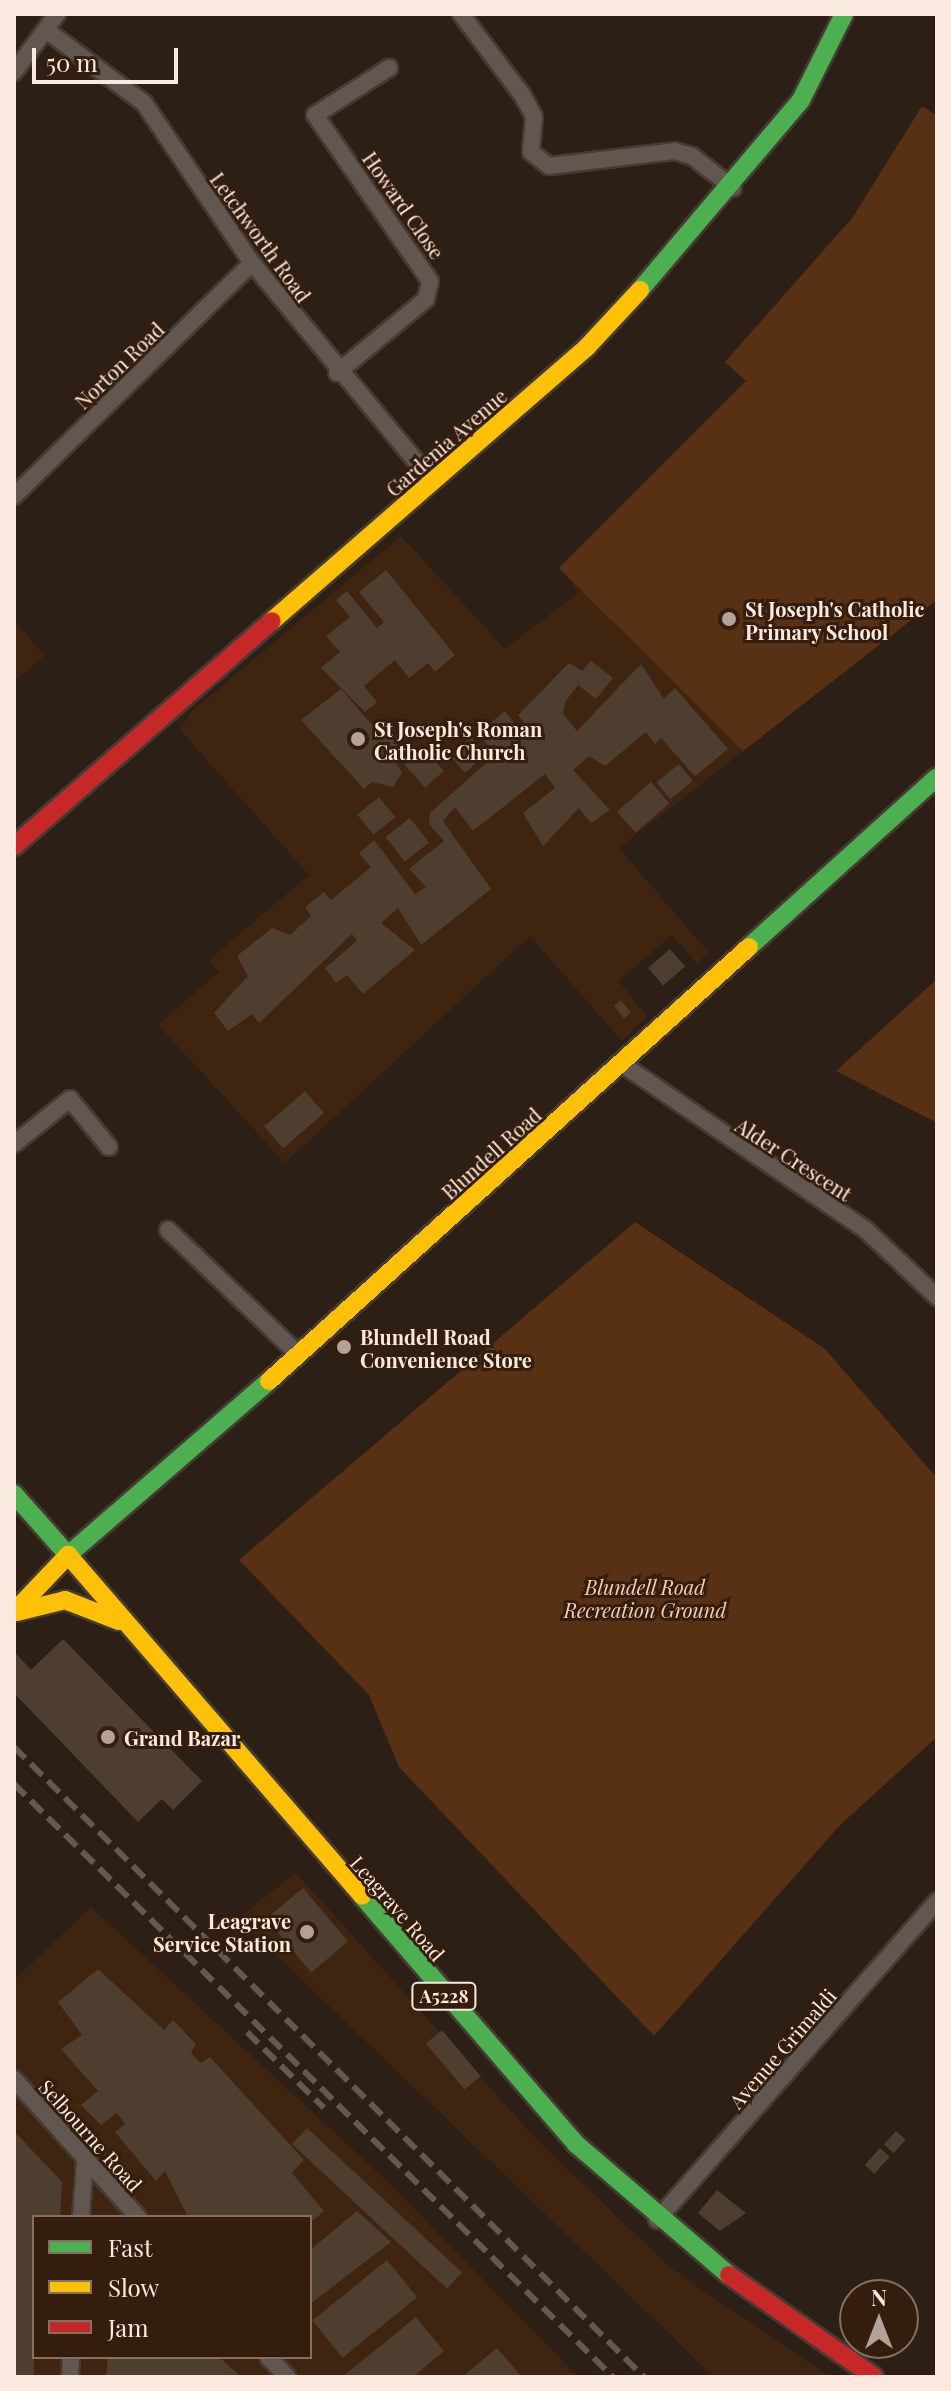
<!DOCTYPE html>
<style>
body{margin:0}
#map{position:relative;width:951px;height:2391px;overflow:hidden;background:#2c1f16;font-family:"Playfair Display",serif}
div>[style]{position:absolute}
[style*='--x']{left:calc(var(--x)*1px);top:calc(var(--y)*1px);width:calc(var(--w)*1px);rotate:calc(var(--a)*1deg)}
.built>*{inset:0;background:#3f2410}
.green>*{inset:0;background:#583013}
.building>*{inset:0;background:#4e3e30;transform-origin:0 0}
.roads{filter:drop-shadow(2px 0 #463a34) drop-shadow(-2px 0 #463a34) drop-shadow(0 2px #463a34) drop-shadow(0 -2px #463a34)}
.street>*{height:16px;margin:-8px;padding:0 8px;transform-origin:8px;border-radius:8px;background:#615650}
.fast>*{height:18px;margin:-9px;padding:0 9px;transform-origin:9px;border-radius:9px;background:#4caf50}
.slow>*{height:18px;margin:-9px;padding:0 9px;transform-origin:9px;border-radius:9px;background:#ffc107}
.jam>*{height:18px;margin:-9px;padding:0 9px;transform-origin:9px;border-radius:9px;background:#c62828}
.rail>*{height:6px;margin-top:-3px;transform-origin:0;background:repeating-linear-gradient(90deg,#635852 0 16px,transparent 0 24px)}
.dots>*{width:22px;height:22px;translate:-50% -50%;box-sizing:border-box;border:4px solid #351d0d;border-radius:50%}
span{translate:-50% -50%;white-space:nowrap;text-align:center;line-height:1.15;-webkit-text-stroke:6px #351d0d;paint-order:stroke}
.shield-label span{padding:2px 6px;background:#351d0d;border:2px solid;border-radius:6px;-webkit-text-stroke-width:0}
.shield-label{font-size:18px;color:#fae9df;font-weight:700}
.street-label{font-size:20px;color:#fae9df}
.poi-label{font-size:20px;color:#fae9df;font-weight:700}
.left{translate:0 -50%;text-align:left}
.right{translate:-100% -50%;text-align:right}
.park-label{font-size:20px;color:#f2cfb8;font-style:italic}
.frame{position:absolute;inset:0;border:16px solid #fae9df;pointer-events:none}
.legend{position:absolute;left:32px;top:2215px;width:280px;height:144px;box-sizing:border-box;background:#351d0d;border:2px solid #846f61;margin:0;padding:10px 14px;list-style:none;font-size:24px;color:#fae9df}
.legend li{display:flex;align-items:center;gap:16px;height:40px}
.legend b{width:40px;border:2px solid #846f61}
.north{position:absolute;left:839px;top:2279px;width:80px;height:80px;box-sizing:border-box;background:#351d0d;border:2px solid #846f61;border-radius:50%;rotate:0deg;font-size:22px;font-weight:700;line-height:32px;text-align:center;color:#fae9df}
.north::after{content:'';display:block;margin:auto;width:28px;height:36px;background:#b2a299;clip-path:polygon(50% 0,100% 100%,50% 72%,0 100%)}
.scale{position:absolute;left:32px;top:48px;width:146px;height:36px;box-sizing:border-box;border:4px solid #fae9df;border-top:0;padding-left:10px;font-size:24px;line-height:28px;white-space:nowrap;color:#fae9df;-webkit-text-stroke:6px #351d0d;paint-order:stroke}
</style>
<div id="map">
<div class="built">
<div style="clip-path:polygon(922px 106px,937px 116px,937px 600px,619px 848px,709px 953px,697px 963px,672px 935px,619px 981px,647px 1017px,622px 1041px,530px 936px,285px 1163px,158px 1025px,219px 972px,209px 960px,309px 875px,180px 730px,191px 712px,401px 536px,505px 649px,579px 592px,559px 568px,746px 381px,725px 362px,853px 217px)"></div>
<div style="clip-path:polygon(14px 619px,44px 656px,14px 682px)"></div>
<div style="clip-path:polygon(296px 1873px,540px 2143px,672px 2269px,831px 2377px,714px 2377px,238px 1918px)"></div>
<div style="clip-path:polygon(evenodd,91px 1907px,389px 2183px,578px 2377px,14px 2377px,14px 1980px,91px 1907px,34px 2217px,310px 2217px,310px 2357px,34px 2357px,34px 2217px)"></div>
</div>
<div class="green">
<div style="clip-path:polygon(922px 106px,937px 116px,937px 600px,743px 751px,559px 568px,746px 381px,725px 362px,853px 217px)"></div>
<div style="clip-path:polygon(937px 979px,937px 1123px,836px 1071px)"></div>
<div style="clip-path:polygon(635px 1222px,825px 1349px,937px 1478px,937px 1737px,840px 1825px,654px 2036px,399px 1767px,369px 1695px,239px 1560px)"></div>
</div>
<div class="building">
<div style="clip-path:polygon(386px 570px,455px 655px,435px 672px,428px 663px,409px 678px,395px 660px,364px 686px,377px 702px,365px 712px,321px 668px,340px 652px,326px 636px,350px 617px,336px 600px,347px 591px,377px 628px,384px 622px,359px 592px)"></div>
<div style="clip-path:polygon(591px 661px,613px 678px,596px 699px,578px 685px,565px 702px,563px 714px,577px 731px,641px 664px,664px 699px,675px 688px,728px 749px,695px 776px,661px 738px,655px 744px,646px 732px,605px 766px,589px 756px,573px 770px,610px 810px,591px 823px,579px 808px,543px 846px,523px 813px,555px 788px,545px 774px,473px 831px,455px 807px,443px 821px,491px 889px,421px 945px,398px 908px,381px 923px,415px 950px,363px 994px,347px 975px,336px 983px,325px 968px,357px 941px,352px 934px,259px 1023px,252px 1014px,228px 1031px,214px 1013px,248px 976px,237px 956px,272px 928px,290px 935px,311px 916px,305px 907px,324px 892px,331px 900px,371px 867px,359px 853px,374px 840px,415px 894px,426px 887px,409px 869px,444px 841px,429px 824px,430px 813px,495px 755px,482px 738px,493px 731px,488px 725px,505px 711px,519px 729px,525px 724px,518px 715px,569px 663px,582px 671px)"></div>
<div style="clip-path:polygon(341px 689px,380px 734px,388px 727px,402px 744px,405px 753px,395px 761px,402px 773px,393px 787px,372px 782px,364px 789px,301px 720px)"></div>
<div style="left:471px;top:737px;width:23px;height:28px;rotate:49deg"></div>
<div style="left:423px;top:748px;width:31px;height:25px;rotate:48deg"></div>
<div style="left:679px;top:764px;width:22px;height:29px;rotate:51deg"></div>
<div style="left:651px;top:782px;width:28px;height:45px;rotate:49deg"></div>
<div style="left:379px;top:797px;width:26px;height:28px;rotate:51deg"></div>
<div style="left:410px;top:818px;width:31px;height:31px;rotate:52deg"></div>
<div style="left:670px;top:949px;width:23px;height:29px;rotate:49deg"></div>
<div style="left:621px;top:1000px;width:16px;height:9px;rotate:52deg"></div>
<div style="left:305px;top:1091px;width:29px;height:54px;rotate:49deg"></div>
<div style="clip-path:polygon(63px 1639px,202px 1781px,173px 1810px,162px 1799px,138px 1822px,14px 1693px,14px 1651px,31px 1670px)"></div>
<div style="left:303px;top:1888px;width:70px;height:48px;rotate:50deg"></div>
<div style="clip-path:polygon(98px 1969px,164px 2030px,173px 2020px,196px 2044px,191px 2053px,201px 2063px,210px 2057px,304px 2160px,292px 2173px,324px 2211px,310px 2223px,310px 2217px,188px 2217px,165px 2171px,156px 2181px,115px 2132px,125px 2124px,117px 2113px,101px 2125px,81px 2105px,98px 2091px,61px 2049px,82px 2035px,58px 2002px)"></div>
<div style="left:442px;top:2030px;width:60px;height:21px;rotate:50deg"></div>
<div style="left:307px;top:2128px;width:212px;height:22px;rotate:43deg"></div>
<div style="clip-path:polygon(14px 2131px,62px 2182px,60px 2217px,34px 2217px,34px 2377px,14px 2377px)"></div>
<div style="left:896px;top:2131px;width:13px;height:18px;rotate:42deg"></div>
<div style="left:880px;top:2148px;width:13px;height:23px;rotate:42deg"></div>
<div style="clip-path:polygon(717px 2190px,746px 2213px,720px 2231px,698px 2213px)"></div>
<div style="clip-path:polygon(357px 2211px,391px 2242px,310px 2304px,310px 2250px)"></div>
<div style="left:387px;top:2260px;width:48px;height:96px;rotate:51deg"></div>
<div style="clip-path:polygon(416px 2317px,444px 2351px,413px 2377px,342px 2377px)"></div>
<div style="clip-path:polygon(497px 2348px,522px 2377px,462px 2377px)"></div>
<div style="clip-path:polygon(108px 2357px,219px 2357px,241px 2377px,106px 2377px)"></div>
</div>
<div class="roads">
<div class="street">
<div style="--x:461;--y:14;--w:103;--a:52.9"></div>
<div style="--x:523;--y:96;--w:24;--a:62"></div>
<div style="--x:534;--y:117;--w:35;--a:95"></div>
<div style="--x:531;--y:152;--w:23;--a:38"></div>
<div style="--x:549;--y:166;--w:126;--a:-6.8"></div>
<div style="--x:674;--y:151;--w:19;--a:16"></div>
<div style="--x:692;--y:156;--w:52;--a:38"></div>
<div style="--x:46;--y:30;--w:122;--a:36.7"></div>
<div style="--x:144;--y:103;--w:193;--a:56"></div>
<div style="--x:252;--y:263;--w:284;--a:50.4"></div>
<div style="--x:14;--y:72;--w:72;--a:-53.4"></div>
<div style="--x:337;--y:373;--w:116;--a:-39.7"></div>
<div style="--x:426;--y:299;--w:18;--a:-77"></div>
<div style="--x:430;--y:281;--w:202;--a:-124.7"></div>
<div style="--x:315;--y:115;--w:88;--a:-32.4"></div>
<div style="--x:14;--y:496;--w:333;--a:-44.4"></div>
<div style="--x:622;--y:1064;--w:295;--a:34.2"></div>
<div style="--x:866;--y:1230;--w:98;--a:43.3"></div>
<div style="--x:14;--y:1144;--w:72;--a:-38.8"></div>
<div style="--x:70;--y:1099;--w:62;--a:50.9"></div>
<div style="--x:168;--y:1230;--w:180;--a:43.6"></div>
<div style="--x:14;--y:2079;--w:186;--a:48.1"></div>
<div style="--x:81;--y:2217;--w:57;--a:-86"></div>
<div style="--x:657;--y:2220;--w:424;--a:-48.7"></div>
<div style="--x:268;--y:2357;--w:28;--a:46"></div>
<div style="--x:70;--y:2377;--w:20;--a:-87"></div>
</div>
<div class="fast">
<div style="--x:640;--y:290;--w:249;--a:-49.7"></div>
<div style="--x:801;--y:100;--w:96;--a:-63.4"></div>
<div style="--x:749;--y:947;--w:253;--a:-42.1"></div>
<div style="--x:14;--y:1494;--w:81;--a:48.5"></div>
<div style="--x:68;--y:1555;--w:266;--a:-40.9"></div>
<div style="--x:362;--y:1896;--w:328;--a:49.2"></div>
<div style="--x:576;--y:2144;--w:201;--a:40.6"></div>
</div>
<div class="slow">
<div style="--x:272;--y:621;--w:417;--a:-41"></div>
<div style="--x:587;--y:347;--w:78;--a:-47.1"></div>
<div style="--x:269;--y:1381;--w:647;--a:-42.12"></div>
<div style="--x:14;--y:1612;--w:79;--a:-46.5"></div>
<div style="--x:68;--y:1555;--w:450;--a:49.2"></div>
<div style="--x:17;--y:1612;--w:49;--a:-14"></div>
<div style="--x:65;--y:1600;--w:58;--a:21.3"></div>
</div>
<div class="jam">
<div style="--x:14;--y:846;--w:342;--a:-41.1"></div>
<div style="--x:729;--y:2275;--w:177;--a:35.1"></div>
</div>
</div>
<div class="rail">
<div style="--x:14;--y:1747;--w:891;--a:45"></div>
<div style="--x:14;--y:1784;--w:843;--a:44.71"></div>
<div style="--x:247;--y:2032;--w:108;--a:44.6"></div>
</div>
<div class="dots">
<div style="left:729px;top:619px;background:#b2a299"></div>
<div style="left:358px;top:739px;background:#b2a299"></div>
<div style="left:344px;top:1347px;background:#b2a299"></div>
<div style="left:108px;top:1737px;background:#b2a299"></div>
<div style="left:307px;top:1932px;background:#b2a299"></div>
</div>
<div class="shield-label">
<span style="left:444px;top:1996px">A5228</span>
</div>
<div class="street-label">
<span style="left:404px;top:205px;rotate:55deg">Howard Close</span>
<span style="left:261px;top:237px;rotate:54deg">Letchworth Road</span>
<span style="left:119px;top:365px;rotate:-44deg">Norton Road</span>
<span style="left:446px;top:442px;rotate:-41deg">Gardenia Avenue</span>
<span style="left:491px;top:1153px;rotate:-42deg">Blundell Road</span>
<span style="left:794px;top:1159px;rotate:33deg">Alder Crescent</span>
<span style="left:398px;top:1908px;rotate:49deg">Leagrave Road</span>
<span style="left:782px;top:2048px;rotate:-49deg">Avenue Grimaldi</span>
<span style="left:91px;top:2135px;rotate:48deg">Selbourne Road</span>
</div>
<div class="poi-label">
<span class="left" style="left:745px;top:620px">St Joseph's Catholic<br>Primary School</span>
<span class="left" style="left:374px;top:740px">St Joseph's Roman<br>Catholic Church</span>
<span class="left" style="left:360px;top:1348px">Blundell Road<br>Convenience Store</span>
<span class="left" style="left:124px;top:1737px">Grand Bazar</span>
<span class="right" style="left:291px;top:1932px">Leagrave<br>Service Station</span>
</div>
<div class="park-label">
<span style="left:645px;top:1598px">Blundell Road<br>Recreation Ground</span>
</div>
<div class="frame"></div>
<ul class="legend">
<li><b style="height:10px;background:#4caf50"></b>Fast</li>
<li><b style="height:10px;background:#ffc107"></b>Slow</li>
<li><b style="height:10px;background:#c62828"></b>Jam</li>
</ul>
<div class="north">N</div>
<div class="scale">50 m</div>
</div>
